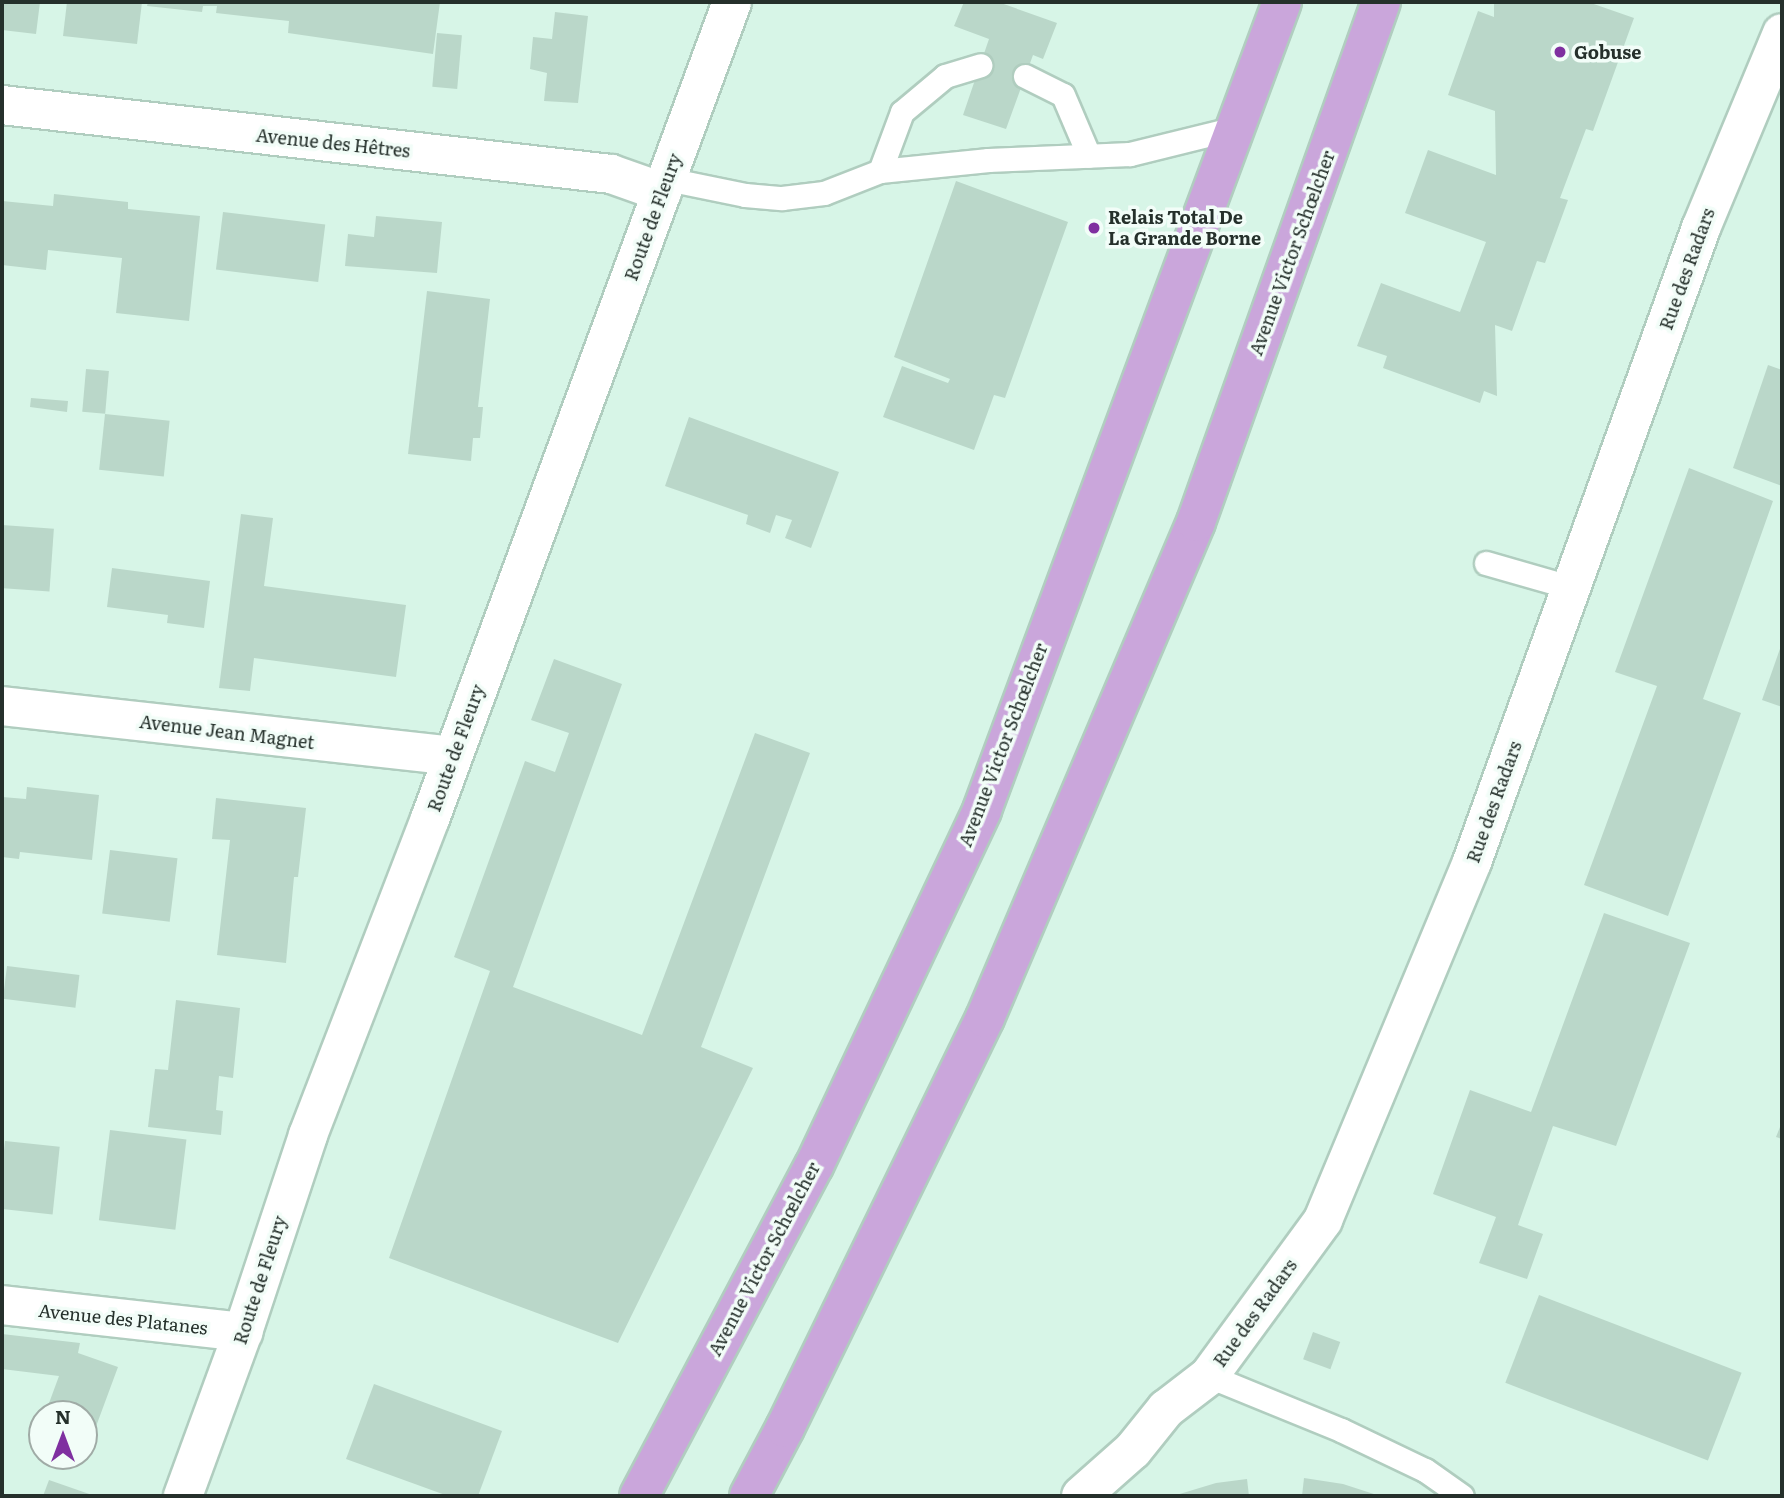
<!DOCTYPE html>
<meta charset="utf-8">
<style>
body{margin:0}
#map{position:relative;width:1784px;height:1498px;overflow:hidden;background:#d7f5e7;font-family:Literata,serif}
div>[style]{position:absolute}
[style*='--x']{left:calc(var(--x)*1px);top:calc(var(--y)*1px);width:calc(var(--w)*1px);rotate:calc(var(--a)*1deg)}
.building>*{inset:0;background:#bad7c9;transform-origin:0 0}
.roads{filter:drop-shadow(2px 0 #b0cdbf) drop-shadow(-2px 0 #b0cdbf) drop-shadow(0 2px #b0cdbf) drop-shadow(0 -2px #b0cdbf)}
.lane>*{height:23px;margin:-11.5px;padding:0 11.5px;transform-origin:11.5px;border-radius:11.5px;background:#fff}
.street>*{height:38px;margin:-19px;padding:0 19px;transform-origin:19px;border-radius:19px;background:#fff}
.primary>*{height:38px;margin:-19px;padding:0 19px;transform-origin:19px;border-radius:19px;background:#caa6db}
.dots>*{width:19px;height:19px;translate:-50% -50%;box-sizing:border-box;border:4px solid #f2fdf8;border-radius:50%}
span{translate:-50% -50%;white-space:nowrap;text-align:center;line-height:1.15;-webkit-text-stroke:7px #f2fdf8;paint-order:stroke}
.poi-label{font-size:18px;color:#25302b;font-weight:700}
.left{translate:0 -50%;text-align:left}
.street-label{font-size:18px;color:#25302b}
.frame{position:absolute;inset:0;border:4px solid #25302b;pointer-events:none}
.north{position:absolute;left:28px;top:1400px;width:70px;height:70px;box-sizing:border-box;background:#f2fdf8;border:2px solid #a0aba6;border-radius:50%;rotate:0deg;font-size:19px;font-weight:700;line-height:28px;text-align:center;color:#25302b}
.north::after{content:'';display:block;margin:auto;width:24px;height:32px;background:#7f30a0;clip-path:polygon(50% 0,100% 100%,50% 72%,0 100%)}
</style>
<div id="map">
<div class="building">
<div style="clip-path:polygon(2px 2px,40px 2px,36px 34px,2px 30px)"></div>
<div style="clip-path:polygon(67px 2px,142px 2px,137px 44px,63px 36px)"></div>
<div style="clip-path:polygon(148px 2px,440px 2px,433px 54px,288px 33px,289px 21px,216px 13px,217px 6px,203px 6px,202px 12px,147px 6px)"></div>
<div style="clip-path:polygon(964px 2px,998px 2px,1057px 23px,1043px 59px,1033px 55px,1006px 129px,963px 115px,989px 39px,954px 26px)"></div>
<div style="clip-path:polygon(1494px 2px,1588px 2px,1634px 18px,1593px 131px,1586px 129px,1560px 198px,1568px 200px,1545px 263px,1537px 261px,1512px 331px,1495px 325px,1497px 396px,1484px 391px,1480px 403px,1383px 368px,1387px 356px,1357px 346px,1381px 283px,1460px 312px,1486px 242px,1405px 213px,1428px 150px,1496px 175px,1495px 111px,1448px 95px,1478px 11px,1494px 17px)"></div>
<div style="clip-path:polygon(555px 12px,588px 16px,578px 103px,544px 101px,547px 73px,530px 69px,533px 37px,552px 39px)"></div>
<div style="left:437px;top:33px;width:25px;height:54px;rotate:5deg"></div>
<div style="clip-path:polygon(956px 181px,1068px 222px,1005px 398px,994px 395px,974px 450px,883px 417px,902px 366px,948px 383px,950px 379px,894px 357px)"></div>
<div style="clip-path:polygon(54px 194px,128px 202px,128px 209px,200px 216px,189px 321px,116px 313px,122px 258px,48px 250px,46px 270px,2px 265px,2px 201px,53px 206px)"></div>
<div style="left:223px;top:212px;width:103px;height:58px;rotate:7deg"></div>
<div style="clip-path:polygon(376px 216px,442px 222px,437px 273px,345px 266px,348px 234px,374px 237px)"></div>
<div style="clip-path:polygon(427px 291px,490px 299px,478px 407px,483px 407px,480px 438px,473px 438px,471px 461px,408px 454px)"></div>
<div style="clip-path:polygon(1768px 365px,1782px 370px,1782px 486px,1733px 468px)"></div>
<div style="left:86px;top:369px;width:23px;height:43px;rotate:5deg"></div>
<div style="clip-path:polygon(31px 398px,68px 401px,67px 412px,30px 407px)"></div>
<div style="left:105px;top:414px;width:65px;height:56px;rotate:6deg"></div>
<div style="clip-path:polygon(689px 417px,839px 472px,811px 548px,785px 538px,792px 520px,776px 515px,770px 533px,746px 524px,748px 515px,665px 486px)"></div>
<div style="clip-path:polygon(1689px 468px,1773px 501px,1703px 699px,1741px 713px,1668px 916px,1584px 885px,1657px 686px,1615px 672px)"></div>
<div style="clip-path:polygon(241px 514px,273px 518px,264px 586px,406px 605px,396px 677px,254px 658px,250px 691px,219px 688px)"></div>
<div style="left:2px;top:525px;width:52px;height:63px;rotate:4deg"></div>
<div style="clip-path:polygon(112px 568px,210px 581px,204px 628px,167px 623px,168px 615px,107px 607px)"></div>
<div style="clip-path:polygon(1782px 643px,1782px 707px,1762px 700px)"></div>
<div style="clip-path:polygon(554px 659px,622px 684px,513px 987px,642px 1035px,755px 733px,810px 753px,701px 1047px,753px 1068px,618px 1343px,389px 1258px,490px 971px,454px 957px,525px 761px,555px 772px,569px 733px,531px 720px)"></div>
<div style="clip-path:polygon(27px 787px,99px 795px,92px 860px,20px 852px,19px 859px,2px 857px,2px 797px,26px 799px)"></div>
<div style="clip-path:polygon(216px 798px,306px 808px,298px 877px,294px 877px,286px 963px,217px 955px,230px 840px,212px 839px)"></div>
<div style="left:110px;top:850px;width:68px;height:64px;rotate:7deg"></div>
<div style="clip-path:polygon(1604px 913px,1690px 943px,1616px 1146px,1553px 1126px,1518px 1225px,1543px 1234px,1527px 1279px,1479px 1263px,1496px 1217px,1433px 1194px,1470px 1090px,1531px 1112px)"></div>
<div style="left:7px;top:966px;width:73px;height:33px;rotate:7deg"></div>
<div style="clip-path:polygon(176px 1000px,240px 1008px,233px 1078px,219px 1076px,216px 1110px,223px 1111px,221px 1135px,148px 1127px,155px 1069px,168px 1070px)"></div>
<div style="clip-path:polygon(1782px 1122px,1782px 1139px,1776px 1137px)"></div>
<div style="left:110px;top:1130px;width:77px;height:91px;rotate:7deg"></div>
<div style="left:5px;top:1141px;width:55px;height:68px;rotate:6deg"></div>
<div style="left:1539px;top:1295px;width:217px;height:94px;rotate:21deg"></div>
<div style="left:1313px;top:1332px;width:29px;height:29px;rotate:20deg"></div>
<div style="clip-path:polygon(2px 1334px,80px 1343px,78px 1353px,118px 1367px,91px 1440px,84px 1437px,84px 1414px,45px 1414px,59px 1376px,2px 1369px)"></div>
<div style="clip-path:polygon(374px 1384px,502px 1431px,478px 1496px,448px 1496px,346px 1459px)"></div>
<div style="clip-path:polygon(1304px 1478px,1343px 1484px,1380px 1496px,1302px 1496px)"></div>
<div style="clip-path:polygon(1247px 1479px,1249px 1496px,1173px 1496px,1216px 1483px)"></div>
<div style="clip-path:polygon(49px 1480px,95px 1496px,43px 1496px)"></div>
</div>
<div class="roads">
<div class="lane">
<div style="--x:1025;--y:76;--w:42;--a:26.6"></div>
<div style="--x:1063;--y:95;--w:66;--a:66.9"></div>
<div style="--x:880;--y:171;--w:63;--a:-69.6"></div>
<div style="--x:902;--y:112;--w:56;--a:-39.9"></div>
<div style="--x:945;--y:76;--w:37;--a:-17"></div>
<div style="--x:667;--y:179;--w:80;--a:11.6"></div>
<div style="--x:745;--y:195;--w:37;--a:5"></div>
<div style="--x:782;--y:198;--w:42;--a:-6.8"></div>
<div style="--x:824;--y:193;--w:60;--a:-21.4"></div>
<div style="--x:880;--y:171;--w:109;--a:-5.8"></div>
<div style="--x:988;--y:160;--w:142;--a:-2.4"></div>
<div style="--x:1130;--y:154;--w:108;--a:-13.9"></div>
<div style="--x:1486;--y:563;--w:91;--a:16"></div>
<div style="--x:1209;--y:1376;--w:143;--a:22.2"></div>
<div style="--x:1341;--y:1430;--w:93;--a:25.5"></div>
<div style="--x:1425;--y:1470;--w:45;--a:35.1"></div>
</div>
<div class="street">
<div style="--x:2;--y:105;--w:613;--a:6.46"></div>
<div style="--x:611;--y:174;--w:54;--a:19.4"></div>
<div style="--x:2;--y:706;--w:453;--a:6.3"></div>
<div style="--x:2;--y:1305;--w:243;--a:6.4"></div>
<div style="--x:183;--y:1496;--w:175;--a:-69.9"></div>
<div style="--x:243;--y:1332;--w:207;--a:-71.7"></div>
<div style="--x:308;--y:1135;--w:339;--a:-68.9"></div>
<div style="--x:430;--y:819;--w:871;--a:-69.71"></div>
<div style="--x:1081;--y:1496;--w:69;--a:-41.5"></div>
<div style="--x:1133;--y:1450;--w:53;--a:-51.2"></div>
<div style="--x:1166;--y:1409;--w:54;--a:-37.5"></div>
<div style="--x:1209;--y:1376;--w:193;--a:-53.8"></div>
<div style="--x:1323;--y:1220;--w:388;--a:-67.4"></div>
<div style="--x:1472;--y:862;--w:674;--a:-70.14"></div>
<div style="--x:1701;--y:228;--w:211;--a:-67.4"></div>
</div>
<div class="primary">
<div style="--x:639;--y:1496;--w:374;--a:-62.1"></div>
<div style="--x:814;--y:1166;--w:394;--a:-64.7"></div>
<div style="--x:982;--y:810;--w:862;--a:-69.63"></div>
<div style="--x:749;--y:1496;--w:77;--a:-62.1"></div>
<div style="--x:785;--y:1428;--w:456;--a:-64"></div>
<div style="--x:985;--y:1018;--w:539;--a:-66.95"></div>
<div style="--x:1196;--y:522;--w:552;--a:-70.42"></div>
</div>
</div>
<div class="dots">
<div style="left:1560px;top:52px;background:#7f30a0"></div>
<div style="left:1094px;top:228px;background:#7f30a0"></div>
</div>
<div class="poi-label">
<span class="left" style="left:1574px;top:52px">Gobuse</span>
<span class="left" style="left:1108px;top:228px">Relais Total De<br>La Grande Borne</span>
</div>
<div class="street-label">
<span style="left:333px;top:143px;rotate:6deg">Avenue des Hêtres</span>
<span style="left:653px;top:217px;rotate:-70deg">Route de Fleury</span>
<span style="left:1292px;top:253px;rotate:-70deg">Avenue Victor Schœlcher</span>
<span style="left:1687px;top:269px;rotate:-70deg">Rue des Radars</span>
<span style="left:227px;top:732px;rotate:7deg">Avenue Jean Magnet</span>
<span style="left:1003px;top:745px;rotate:-69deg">Avenue Victor Schœlcher</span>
<span style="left:456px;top:748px;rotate:-70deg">Route de Fleury</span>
<span style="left:1494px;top:802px;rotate:-70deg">Rue des Radars</span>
<span style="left:764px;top:1259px;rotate:-62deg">Avenue Victor Schœlcher</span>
<span style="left:260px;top:1280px;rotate:-72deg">Route de Fleury</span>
<span style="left:1255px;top:1313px;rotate:-54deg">Rue des Radars</span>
<span style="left:123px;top:1319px;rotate:6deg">Avenue des Platanes</span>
</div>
<div class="frame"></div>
<div class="north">N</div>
</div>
